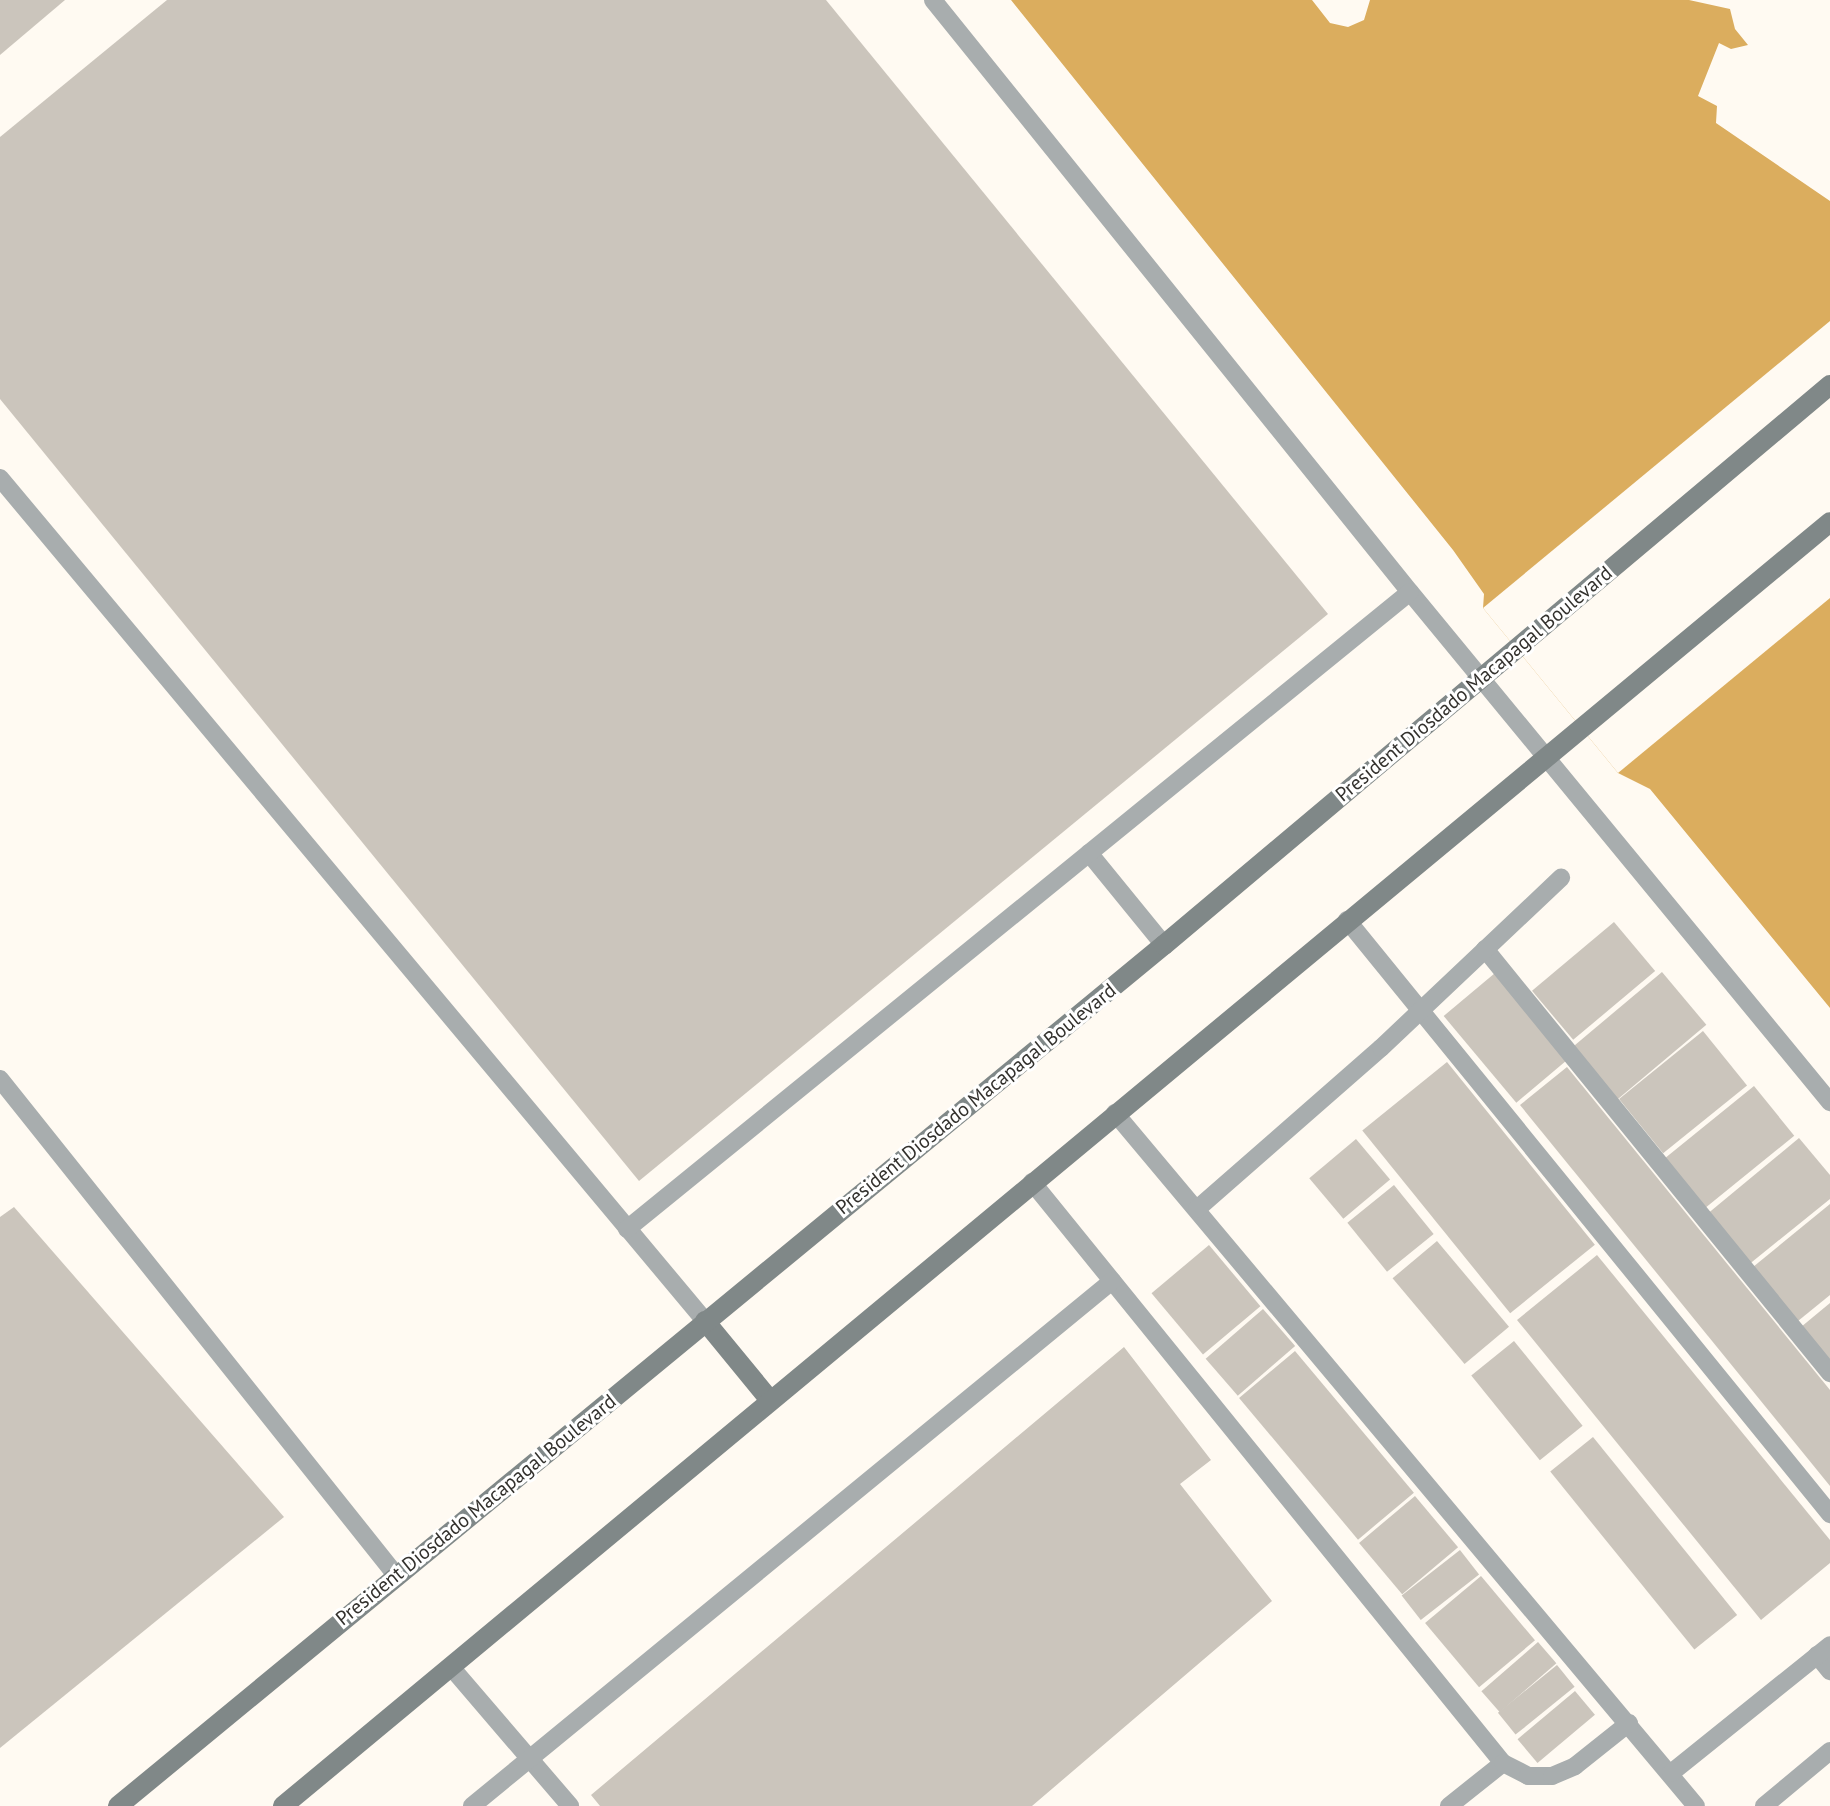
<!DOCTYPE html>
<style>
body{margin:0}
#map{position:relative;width:1830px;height:1806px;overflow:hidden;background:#fffaf2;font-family:"PT Sans",sans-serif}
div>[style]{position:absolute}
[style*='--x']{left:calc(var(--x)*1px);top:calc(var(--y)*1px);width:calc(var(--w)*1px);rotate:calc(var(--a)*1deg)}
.water>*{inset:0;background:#dbad5e}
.pier>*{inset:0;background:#fffaf2}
.building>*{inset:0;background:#cbc5bc;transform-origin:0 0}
.service>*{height:18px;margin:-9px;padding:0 9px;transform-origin:9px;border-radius:9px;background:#a8adae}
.secondary>*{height:20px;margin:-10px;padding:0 10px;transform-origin:10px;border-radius:10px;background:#808888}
span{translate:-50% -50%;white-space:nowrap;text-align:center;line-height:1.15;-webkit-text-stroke:6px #fff;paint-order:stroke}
.street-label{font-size:20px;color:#33312d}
</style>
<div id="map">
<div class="water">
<div style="clip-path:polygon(1011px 0,1312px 0,1330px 23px,1348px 27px,1364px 20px,1370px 0,1689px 0,1730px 9px,1735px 29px,1748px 45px,1731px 49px,1719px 43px,1698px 96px,1717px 106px,1716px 123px,1830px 201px,1830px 1008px,1650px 789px,1618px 773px,1483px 608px,1484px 594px,1453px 550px)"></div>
</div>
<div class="pier">
<div style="clip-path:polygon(1830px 321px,1830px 598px,1618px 773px,1483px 608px)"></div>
</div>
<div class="building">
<div style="clip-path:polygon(0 0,65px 0,0 55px)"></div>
<div style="clip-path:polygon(167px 0,826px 0,1328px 614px,639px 1181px,0 399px,0 137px)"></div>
<div style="left:1614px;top:922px;width:64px;height:107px;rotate:50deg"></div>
<div style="left:1662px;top:972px;width:69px;height:117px;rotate:50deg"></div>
<div style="left:1495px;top:973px;width:113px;height:67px;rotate:50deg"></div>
<div style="left:1703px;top:1031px;width:70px;height:108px;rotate:51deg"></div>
<div style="left:1447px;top:1062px;width:235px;height:109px;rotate:51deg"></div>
<div style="clip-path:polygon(1567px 1067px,1830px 1390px,1830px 1486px,1520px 1105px)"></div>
<div style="left:1754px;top:1086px;width:64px;height:121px;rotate:51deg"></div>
<div style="clip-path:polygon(1799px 1138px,1830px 1175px,1830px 1199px,1747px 1266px,1706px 1215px)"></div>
<div style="left:1356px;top:1139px;width:53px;height:61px;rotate:50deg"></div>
<div style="left:1394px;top:1185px;width:63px;height:60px;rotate:51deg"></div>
<div style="clip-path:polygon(1830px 1204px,1830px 1295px,1798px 1321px,1753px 1267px)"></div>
<div style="clip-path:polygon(14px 1207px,284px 1517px,0 1748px,0 1217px)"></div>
<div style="left:1437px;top:1241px;width:112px;height:58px;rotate:50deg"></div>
<div style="left:1209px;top:1245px;width:80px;height:75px;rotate:50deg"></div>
<div style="clip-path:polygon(1597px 1255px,1830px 1540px,1830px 1563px,1761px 1620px,1517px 1320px)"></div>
<div style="clip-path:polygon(1830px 1303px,1830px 1362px,1801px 1327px)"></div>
<div style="left:1263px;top:1309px;width:49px;height:76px;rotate:49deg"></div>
<div style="left:1514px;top:1341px;width:109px;height:55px;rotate:51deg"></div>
<div style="clip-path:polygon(1124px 1347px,1211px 1460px,1180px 1484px,1272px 1601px,1032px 1806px,600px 1806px,591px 1795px)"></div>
<div style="left:1295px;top:1351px;width:185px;height:73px;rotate:50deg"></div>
<div style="left:1593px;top:1437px;width:229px;height:55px;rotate:51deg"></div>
<div style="left:1415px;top:1496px;width:67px;height:73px;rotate:50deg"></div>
<div style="left:1460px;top:1550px;width:31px;height:74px;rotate:52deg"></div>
<div style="left:1481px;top:1576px;width:84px;height:73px;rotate:50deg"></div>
<div style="left:1538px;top:1642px;width:28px;height:75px;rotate:49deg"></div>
<div style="left:1557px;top:1665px;width:28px;height:76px;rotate:51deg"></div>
<div style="left:1575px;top:1691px;width:31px;height:75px;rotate:50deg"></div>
</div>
<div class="service">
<div style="--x:933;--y:0;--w:760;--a:51.14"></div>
<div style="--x:1410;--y:592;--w:661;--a:50.53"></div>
<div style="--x:0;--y:478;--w:1099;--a:50.09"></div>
<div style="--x:1089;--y:853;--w:119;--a:50.8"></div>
<div style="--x:1347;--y:920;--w:766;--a:50.88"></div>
<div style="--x:1485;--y:949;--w:547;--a:50.87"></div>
<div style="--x:0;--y:1079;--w:635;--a:51.4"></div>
<div style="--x:1115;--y:1113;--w:904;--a:50.02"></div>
<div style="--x:1032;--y:1182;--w:748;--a:50.97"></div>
<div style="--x:1503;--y:1763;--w:69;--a:141.5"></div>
<div style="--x:1197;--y:1209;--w:244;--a:-41.2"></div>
<div style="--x:1381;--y:1048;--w:248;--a:-43.4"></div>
<div style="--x:627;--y:1229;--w:1009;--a:-39.13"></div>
<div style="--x:1817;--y:1655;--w:21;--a:51"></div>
<div style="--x:451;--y:1667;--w:183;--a:49.4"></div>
<div style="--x:1503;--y:1763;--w:28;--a:27"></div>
<div style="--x:1528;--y:1776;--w:24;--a:0"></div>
<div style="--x:1552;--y:1776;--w:25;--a:-23"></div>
<div style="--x:1575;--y:1766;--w:69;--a:-38.5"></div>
<div style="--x:1671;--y:1773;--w:204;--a:-38.8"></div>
<div style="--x:472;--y:1806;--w:828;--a:-39.36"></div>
<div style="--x:1764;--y:1806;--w:86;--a:-39.8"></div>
</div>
<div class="secondary">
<div style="--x:705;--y:1321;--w:101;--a:50.6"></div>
<div style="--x:118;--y:1806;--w:1355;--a:-39.46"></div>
<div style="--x:1164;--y:945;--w:870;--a:-40.06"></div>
<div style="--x:283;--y:1806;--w:2010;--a:-39.69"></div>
</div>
<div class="street-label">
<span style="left:1474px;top:684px;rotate:-40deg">President Diosdado Macapagal Boulevard</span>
<span style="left:976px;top:1099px;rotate:-39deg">President Diosdado Macapagal Boulevard</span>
<span style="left:476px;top:1510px;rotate:-39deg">President Diosdado Macapagal Boulevard</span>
</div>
</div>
